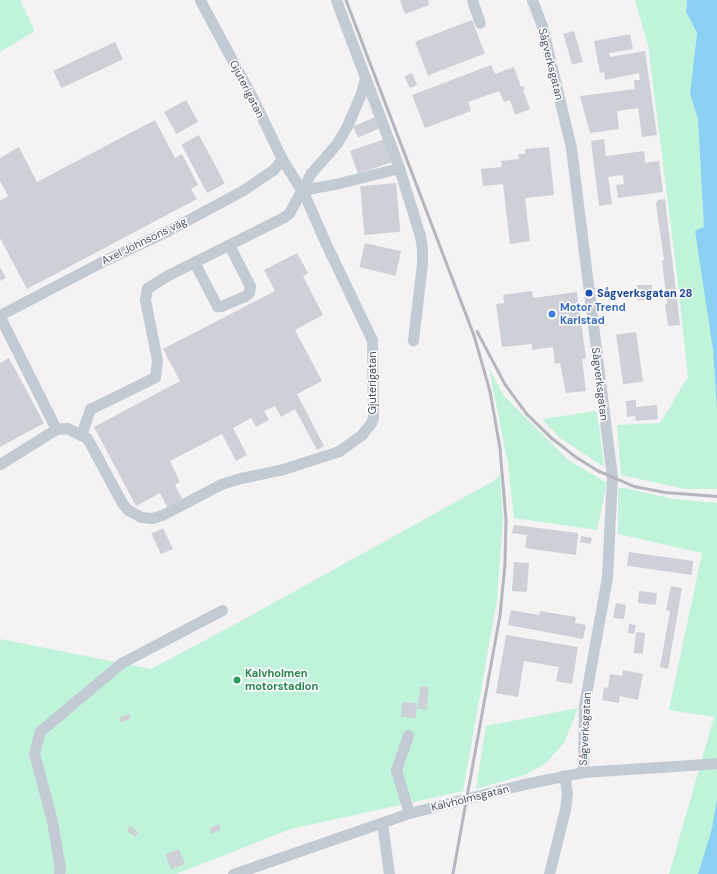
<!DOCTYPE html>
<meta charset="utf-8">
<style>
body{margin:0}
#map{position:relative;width:717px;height:874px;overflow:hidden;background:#f4f2f2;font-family:"DM Sans",sans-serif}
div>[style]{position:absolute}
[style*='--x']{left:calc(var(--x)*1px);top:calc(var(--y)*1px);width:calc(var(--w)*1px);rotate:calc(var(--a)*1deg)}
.green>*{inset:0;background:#bff4da}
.water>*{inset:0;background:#89d0f3}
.building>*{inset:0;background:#ced0d8;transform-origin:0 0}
.minor>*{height:11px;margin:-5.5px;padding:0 5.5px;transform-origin:5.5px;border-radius:5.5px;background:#c2cad4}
.rail>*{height:2.5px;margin:-1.25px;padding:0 1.25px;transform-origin:1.25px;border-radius:1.25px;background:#b4b6bd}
.dots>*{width:11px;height:11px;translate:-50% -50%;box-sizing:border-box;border:2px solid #fff;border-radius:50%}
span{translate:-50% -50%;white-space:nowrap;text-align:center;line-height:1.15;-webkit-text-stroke:3px #fff;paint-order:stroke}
.street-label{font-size:11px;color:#485262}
.transit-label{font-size:11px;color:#164399;font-weight:700}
.left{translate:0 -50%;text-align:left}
.shop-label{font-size:11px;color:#366cbe;font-weight:700}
.leisure-label{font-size:11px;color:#27864d;font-weight:700}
</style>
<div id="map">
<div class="green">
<div style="clip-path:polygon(0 0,20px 0,35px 31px,0 52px)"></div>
<div style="clip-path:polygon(635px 0,687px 0,686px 12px,697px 33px,690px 94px,698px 119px,704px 227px,695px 231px,713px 350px,717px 410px,717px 489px,685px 489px,621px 475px,617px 425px,660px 423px,688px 377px,676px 266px,648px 45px)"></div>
<div style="clip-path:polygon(489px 368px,504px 396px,568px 460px,607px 483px,597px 530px,514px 518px,508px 464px)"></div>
<div style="clip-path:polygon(596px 411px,599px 426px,604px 467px,560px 438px,542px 419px)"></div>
<div style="clip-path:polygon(500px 474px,503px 519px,497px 600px,463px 791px,291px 829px,176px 874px,0 874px,0 639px,151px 669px,241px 621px,497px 479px)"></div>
<div style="clip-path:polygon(618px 488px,625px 488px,673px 499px,717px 503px,717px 798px,712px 828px,698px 874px,669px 874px,714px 717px,669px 710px,702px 553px,618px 534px)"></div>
<div style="clip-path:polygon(578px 708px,564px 743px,546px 763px,525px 775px,476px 789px,486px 726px)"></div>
</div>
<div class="water">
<div style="clip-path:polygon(687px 0,717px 0,717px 410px,713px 350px,695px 231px,704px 227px,698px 119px,690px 94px,697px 33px,686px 12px)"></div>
<div style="clip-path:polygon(717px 798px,717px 874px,698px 874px,712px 828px)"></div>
</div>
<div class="building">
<div style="clip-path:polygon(400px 0,428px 0,429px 5px,405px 14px)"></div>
<div style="left:472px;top:20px;width:36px;height:61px;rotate:69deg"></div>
<div style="left:574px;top:31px;width:32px;height:11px;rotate:74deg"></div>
<div style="clip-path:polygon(630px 34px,633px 49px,609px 53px,610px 57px,645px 51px,657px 135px,642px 137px,638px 108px,617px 111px,619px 129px,590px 133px,580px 96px,635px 89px,634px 80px,640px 80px,639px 73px,605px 80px,604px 72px,600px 73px,594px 41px)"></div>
<div style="left:115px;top:42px;width:19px;height:68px;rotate:65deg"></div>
<div style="clip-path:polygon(491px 65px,495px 74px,514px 67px,521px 87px,523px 86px,525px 89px,523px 90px,530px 109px,515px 115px,510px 100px,504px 102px,499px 91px,468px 102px,471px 111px,425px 128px,412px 95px)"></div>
<div style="left:412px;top:73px;width:13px;height:8px;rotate:67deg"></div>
<div style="left:186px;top:100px;width:25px;height:25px;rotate:61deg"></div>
<div style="left:375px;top:117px;width:12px;height:24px;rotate:66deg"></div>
<div style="clip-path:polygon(155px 120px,175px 158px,182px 154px,198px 185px,191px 189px,197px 199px,27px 289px,0 238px,0 201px,8px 196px,0 181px,0 158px,19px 147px,37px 182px)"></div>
<div style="left:199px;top:135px;width:55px;height:20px;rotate:62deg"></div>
<div style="left:385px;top:139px;width:24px;height:37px;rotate:71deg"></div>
<div style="clip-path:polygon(604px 139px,606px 156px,644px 151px,645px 163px,659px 161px,663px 192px,618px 198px,616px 185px,624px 184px,623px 175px,608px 177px,612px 204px,599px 206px,591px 141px)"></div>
<div style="clip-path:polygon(549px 147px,554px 195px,525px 198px,530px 241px,510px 244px,503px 184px,483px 186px,481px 169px,502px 167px,501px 161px,519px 159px,518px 154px,525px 154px,525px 149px)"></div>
<div style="left:396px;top:183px;width:49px;height:36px;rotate:85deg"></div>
<div style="clip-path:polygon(665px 199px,680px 325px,668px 326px,665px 304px,667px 304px,662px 261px,664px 260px,656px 204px,658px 200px)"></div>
<div style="left:365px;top:243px;width:37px;height:25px;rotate:13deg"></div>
<div style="clip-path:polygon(297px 253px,308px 273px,303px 276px,323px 315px,295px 330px,322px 381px,297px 394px,324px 446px,317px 450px,295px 409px,281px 417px,275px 406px,264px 411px,269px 420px,256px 427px,251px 418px,233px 428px,247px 455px,236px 461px,222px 434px,170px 461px,180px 482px,175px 485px,182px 499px,167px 507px,160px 493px,136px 506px,94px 427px,180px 381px,163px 349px,275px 291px,264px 270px)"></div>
<div style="clip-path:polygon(0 267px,6px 278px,0 281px)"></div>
<div style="left:637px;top:285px;width:15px;height:15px"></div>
<div style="clip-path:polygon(532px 291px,533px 298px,577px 292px,586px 358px,582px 359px,586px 391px,566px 393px,560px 363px,555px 364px,553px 347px,532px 350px,532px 344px,502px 347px,496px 304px,504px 303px,503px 295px)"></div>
<div style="left:636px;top:332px;width:50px;height:20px;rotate:82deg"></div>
<div style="clip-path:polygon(9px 358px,44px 423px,0 447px,0 363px)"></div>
<div style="clip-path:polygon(636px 400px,636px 407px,657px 405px,658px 419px,636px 421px,635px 416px,627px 417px,626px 401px)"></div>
<div style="clip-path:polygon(514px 525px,578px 533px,576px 555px,525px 548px,527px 535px,512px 533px)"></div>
<div style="left:163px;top:528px;width:23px;height:13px;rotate:65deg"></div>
<div style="left:581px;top:536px;width:11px;height:6px;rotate:10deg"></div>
<div style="left:629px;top:552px;width:65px;height:14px;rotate:8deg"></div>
<div style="left:514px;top:562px;width:15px;height:29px;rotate:4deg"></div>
<div style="clip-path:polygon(671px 586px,682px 588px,668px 669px,660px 667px,670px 611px,666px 610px)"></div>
<div style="left:639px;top:591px;width:18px;height:12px;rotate:6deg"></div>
<div style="clip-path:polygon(616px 603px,626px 605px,624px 619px,613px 618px)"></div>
<div style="clip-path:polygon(511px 610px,539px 615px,540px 611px,576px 617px,575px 623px,586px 625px,583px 639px,508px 625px)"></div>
<div style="clip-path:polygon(629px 624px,636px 625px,634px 634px,628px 633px)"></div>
<div style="left:636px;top:632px;width:9px;height:21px;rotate:6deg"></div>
<div style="clip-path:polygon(506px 635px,578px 647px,572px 684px,556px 681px,559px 667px,524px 661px,518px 697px,496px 693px)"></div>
<div style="clip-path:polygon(623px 670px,643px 674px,638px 700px,620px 696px,619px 703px,602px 700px,604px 687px,608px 688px,610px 674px,622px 676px)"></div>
<div style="left:420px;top:686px;width:9px;height:23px;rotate:6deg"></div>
<div style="left:402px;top:702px;width:15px;height:15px;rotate:4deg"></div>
<div style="left:129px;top:714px;width:5px;height:11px;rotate:68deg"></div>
<div style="clip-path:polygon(219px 824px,221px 829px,212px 834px,209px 829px)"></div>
<div style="clip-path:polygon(131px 826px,139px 833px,135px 837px,127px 831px)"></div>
<div style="left:179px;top:849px;width:16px;height:15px;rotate:68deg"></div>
</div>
<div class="minor">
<div style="--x:336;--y:0;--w:179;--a:69.4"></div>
<div style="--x:399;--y:168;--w:71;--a:72.8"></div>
<div style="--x:420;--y:236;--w:12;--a:81"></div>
<div style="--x:422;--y:248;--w:16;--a:90"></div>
<div style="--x:422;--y:264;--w:77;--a:96.8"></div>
<div style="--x:472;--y:0;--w:24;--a:71"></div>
<div style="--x:532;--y:0;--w:28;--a:69"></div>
<div style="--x:542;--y:26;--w:125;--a:76.6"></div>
<div style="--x:571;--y:148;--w:332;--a:82.9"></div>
<div style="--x:612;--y:477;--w:100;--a:92.9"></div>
<div style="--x:607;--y:577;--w:130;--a:100.2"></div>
<div style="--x:584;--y:705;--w:67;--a:90.9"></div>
<div style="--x:301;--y:190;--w:35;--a:-10"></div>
<div style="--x:335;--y:184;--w:66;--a:-14"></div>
<div style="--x:194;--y:262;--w:50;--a:62.4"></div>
<div style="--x:217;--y:306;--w:4;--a:0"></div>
<div style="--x:221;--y:306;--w:26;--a:-23"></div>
<div style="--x:245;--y:296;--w:6;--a:-45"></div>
<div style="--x:249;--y:292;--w:6;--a:-81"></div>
<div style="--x:250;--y:286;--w:46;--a:-117.1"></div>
<div style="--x:0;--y:315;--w:114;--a:-27.7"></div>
<div style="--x:101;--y:262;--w:73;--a:-25.2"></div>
<div style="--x:167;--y:231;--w:86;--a:-28.3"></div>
<div style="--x:243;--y:190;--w:36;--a:-34"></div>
<div style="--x:273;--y:170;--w:14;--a:-51"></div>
<div style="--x:0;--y:317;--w:125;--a:63.4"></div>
<div style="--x:81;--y:435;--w:28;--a:-71"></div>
<div style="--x:90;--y:409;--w:72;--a:-26.2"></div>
<div style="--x:155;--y:377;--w:17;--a:-83"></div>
<div style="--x:157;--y:360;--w:61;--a:-101.3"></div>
<div style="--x:145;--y:300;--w:12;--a:-81"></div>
<div style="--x:147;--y:288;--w:25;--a:-32"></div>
<div style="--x:168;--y:275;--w:130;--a:-26.6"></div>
<div style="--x:284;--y:217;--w:6;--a:-39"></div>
<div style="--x:289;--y:213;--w:46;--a:-61.2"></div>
<div style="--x:311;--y:173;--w:40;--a:-49"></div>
<div style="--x:337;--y:143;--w:20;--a:-60"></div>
<div style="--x:347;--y:126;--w:33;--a:-67"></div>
<div style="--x:360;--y:96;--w:18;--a:-74"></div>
<div style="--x:0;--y:464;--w:66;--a:-32"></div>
<div style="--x:56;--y:429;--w:11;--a:-5"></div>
<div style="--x:67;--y:428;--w:22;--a:27"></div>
<div style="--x:87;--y:438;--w:74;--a:61.7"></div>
<div style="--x:122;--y:503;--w:9;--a:49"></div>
<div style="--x:128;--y:510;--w:15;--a:28"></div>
<div style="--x:141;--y:517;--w:11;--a:5"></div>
<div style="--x:152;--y:518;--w:10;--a:-17"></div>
<div style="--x:162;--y:515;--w:67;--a:-27.7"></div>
<div style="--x:221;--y:484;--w:21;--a:-17"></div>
<div style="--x:241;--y:478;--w:40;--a:-12"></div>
<div style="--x:280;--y:470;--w:62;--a:-17.9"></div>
<div style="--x:339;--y:451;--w:29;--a:-36"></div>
<div style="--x:362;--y:434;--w:14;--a:-51"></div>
<div style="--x:371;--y:423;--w:6;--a:-72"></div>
<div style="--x:373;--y:417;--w:77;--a:-90.7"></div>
<div style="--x:372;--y:340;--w:106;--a:-115.6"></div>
<div style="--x:326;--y:244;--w:55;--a:-113.7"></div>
<div style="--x:304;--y:194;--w:41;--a:-122.2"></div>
<div style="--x:282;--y:159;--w:67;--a:-115.8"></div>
<div style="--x:253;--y:99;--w:112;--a:-118.2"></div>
<div style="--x:408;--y:735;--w:37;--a:109"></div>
<div style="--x:396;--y:770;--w:45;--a:73.2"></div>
<div style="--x:382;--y:823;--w:51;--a:82.2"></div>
<div style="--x:59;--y:874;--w:6;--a:-81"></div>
<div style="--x:60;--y:868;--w:48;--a:-99.7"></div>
<div style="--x:52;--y:821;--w:70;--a:-104.8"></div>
<div style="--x:34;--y:753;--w:23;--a:-75"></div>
<div style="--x:40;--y:731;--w:106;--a:-40"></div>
<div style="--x:121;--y:663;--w:114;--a:-27.7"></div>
<div style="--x:233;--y:874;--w:186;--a:-19.1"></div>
<div style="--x:409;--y:813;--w:119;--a:-14.2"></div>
<div style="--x:524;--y:784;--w:60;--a:-11.5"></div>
<div style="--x:583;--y:772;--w:134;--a:-3.8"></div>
<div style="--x:549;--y:874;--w:67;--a:-76.2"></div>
<div style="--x:565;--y:809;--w:16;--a:-83"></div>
<div style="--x:567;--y:793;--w:18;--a:-99"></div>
</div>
<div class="rail">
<div style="--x:346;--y:0;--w:359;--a:69.1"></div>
<div style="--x:474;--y:335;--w:58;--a:74.1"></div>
<div style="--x:490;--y:391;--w:58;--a:80"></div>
<div style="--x:500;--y:448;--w:72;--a:85.2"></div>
<div style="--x:506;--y:520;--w:44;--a:91.3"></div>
<div style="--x:505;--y:564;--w:51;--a:95.6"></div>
<div style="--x:500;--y:615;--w:263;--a:100.3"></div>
<div style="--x:477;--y:331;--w:60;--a:62.2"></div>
<div style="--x:505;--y:384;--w:37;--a:54"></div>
<div style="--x:527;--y:414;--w:35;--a:44"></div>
<div style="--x:552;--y:438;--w:33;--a:38"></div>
<div style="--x:578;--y:458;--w:25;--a:32"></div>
<div style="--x:599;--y:471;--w:38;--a:23"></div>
<div style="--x:634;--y:486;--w:32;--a:11"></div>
<div style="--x:665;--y:492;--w:52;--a:4.4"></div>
</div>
<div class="dots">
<div style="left:589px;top:293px;background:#1a4fb4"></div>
<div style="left:552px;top:314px;background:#3f7fe0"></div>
<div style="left:237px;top:680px;background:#2e9e5b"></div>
</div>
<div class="street-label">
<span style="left:551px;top:64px;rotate:76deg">Sågverksgatan</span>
<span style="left:247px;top:89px;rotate:63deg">Gjuterigatan</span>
<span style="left:144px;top:241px;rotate:-26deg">Axel Johnsons väg</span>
<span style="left:372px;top:383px;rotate:-90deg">Gjuterigatan</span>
<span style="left:600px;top:384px;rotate:83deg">Sågverksgatan</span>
<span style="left:585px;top:729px;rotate:-87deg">Sågverksgatan</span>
<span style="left:470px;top:798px;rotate:-14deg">Kalvholmsgatan</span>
</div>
<div class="transit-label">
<span class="left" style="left:597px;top:293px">Sågverksgatan 28</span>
</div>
<div class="shop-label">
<span class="left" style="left:560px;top:314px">Motor Trend<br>Karlstad</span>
</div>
<div class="leisure-label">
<span class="left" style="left:245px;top:680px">Kalvholmen<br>motorstadion</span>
</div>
</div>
